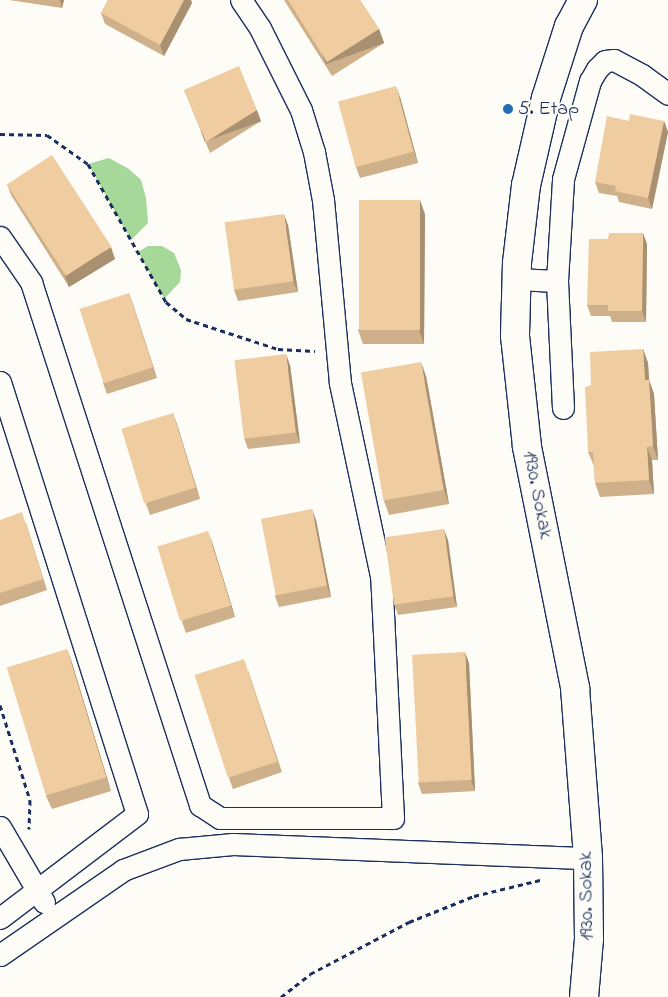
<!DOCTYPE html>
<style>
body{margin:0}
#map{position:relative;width:668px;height:997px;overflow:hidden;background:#fdfcf7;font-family:"Indie Flower",sans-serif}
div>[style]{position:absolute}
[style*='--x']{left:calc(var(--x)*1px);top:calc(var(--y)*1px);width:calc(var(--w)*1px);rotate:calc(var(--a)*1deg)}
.green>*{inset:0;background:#a6d899}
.path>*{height:3px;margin-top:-1.5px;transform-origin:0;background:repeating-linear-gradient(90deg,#1b2f5e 0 5px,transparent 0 9px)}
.roads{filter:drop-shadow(1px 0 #1b2f5e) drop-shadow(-1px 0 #1b2f5e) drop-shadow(0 1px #1b2f5e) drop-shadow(0 -1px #1b2f5e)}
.street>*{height:21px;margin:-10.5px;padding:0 10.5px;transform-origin:10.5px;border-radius:10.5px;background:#fdfcf7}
.secondary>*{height:28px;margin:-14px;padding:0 14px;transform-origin:14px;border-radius:14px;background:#fdfcf7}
.wall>*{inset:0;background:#ceb08a}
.shaded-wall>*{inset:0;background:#a89071;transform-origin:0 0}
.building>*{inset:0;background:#f0cda1;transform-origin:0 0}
.dots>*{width:14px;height:14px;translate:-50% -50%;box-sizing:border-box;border:2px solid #fdfcf7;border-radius:50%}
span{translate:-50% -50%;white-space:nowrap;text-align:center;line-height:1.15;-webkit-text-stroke:4px #fdfcf7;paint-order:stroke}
.poi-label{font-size:20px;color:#1b2f5e}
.left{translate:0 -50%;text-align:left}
.street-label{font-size:20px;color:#1b2f5e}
</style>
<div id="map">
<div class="green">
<div style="clip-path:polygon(109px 158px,129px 169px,141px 180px,146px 198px,148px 223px,131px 240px,88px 164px)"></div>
<div style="clip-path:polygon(148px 246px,162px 246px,174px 253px,181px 270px,180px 282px,164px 299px,138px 252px)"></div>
</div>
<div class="path">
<div style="--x:0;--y:134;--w:47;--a:1.2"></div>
<div style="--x:47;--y:135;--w:50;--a:35.3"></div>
<div style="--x:88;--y:164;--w:159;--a:60.5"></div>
<div style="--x:166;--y:302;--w:26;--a:40"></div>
<div style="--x:186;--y:319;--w:97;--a:18.1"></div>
<div style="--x:278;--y:349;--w:37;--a:3"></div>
<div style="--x:0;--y:705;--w:100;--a:72.5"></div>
<div style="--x:30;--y:800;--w:29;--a:92"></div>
<div style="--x:281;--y:997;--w:37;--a:-38"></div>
<div style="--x:310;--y:974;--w:112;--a:-27.7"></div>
<div style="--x:409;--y:922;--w:70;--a:-21.8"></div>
<div style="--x:474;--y:896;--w:68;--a:-13.6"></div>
</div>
<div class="roads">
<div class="street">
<div style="--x:0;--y:237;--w:55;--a:55.4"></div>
<div style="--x:31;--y:282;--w:550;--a:72.09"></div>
<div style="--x:200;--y:805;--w:24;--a:33"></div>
<div style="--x:220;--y:818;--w:173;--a:0"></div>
<div style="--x:393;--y:818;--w:242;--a:-92.8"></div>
<div style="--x:381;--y:576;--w:197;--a:-102"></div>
<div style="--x:340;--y:383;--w:184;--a:-95.3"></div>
<div style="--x:323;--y:200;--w:49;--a:-100.6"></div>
<div style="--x:314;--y:152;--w:44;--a:-107.2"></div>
<div style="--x:301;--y:110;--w:92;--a:-116.6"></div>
<div style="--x:260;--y:28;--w:34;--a:-124"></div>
<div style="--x:516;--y:279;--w:41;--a:2.8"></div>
<div style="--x:0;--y:382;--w:453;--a:72.4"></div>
<div style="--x:137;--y:814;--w:172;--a:142.8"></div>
<div style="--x:563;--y:408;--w:127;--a:-92.7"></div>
<div style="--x:557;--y:281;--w:102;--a:-86.6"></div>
<div style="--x:563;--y:179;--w:102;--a:-74.6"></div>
<div style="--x:590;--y:81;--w:14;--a:-60"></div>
<div style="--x:597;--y:69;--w:11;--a:-45"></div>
<div style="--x:605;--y:61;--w:9;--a:-6"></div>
<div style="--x:614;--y:60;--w:32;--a:28"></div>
<div style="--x:642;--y:75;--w:32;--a:36"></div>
<div style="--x:0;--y:827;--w:87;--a:59.6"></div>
<div style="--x:0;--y:955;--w:150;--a:-34.6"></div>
<div style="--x:123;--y:870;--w:60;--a:-20.6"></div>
<div style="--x:179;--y:849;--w:54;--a:-5.3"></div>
<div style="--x:233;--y:844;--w:355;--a:2.3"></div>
</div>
<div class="secondary">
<div style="--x:583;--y:0;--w:30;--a:118"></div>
<div style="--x:569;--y:26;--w:76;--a:107.7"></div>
<div style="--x:546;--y:98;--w:89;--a:102.9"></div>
<div style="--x:526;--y:185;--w:79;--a:96.6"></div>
<div style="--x:517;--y:263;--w:73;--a:91.6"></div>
<div style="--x:515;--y:336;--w:112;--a:83.8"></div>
<div style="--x:527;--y:447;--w:246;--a:78.7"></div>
<div style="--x:575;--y:688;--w:170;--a:85.6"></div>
<div style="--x:588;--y:858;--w:81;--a:89.3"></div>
<div style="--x:589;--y:939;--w:58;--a:94.9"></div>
</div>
</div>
<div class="wall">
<div style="clip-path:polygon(9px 0,64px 0,62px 8px)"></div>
<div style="clip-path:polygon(108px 0,191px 0,192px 3px,164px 56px,105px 24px,101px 13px)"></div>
<div style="clip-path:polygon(284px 0,360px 0,379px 29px,384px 43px,332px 76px)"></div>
<div style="clip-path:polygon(184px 90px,261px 121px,210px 153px)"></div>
<div style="clip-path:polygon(400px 97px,418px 163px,360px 178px,356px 167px)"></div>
<div style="clip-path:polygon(629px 121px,664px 121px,668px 132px,652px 209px,619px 202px,617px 196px,599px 193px,595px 182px)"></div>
<div style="clip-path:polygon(7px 184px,115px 259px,69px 287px,11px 195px)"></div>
<div style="clip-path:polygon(425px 214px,424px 344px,363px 344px,358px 330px)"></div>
<div style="clip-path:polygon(288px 225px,298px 292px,238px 301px,234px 290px)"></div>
<div style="clip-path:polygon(647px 244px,646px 322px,612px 322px,610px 316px,591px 316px,587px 305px)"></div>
<div style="clip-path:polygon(129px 293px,157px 378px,107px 394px,103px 383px)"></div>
<div style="clip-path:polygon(643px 349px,648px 363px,649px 380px,654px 394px,658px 460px,652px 460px,654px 494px,600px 497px,595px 483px,594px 466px,588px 452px,591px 385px)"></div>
<div style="clip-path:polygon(290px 365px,300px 443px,248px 449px,244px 438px)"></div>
<div style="clip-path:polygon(426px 376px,449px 504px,389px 515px,384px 501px)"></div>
<div style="clip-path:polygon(173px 413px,200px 499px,150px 515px,146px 504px)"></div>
<div style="clip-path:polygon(0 520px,26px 523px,47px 590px,0 606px)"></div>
<div style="clip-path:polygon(316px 520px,331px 597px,279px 607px,275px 596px)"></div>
<div style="clip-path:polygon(448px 540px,457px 607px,398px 615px,394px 604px)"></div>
<div style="clip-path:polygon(212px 542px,235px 617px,186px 633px,182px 622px)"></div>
<div style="clip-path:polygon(67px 649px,72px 663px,111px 791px,52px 809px,46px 796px)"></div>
<div style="clip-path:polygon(469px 663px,475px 791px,422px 794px,418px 783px)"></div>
<div style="clip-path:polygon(248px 670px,282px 772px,233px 789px,229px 778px)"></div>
</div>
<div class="shaded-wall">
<div style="clip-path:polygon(60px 0,64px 0,62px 8px)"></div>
<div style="clip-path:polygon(184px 0,191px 0,192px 3px,164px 56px,160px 45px)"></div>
<div style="left:379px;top:29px;width:15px;height:62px;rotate:70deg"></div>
<div style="clip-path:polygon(396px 86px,400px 97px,418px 163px,414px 152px)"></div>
<div style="left:257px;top:110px;width:12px;height:60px;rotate:70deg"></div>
<div style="clip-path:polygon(664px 121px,668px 132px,652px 209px,648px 198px)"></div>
<div style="clip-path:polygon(420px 200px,425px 214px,424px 344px,419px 330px)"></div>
<div style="clip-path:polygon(284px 214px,288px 225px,298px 292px,293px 281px)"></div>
<div style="clip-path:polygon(643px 233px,647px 244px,646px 322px,642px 311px)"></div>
<div style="clip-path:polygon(111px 247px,115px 259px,69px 287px,65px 276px)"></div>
<div style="clip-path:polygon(129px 293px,133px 304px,157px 378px,153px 367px)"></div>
<div style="clip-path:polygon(643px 349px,648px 363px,650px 394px,645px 380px)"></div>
<div style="clip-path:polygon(286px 354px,290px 365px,300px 443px,296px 432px)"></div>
<div style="clip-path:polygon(421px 362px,426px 376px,449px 504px,444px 490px)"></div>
<div style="clip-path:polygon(649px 380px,654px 394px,658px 460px,653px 446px)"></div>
<div style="clip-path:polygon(173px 413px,177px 424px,200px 499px,196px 488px)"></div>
<div style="clip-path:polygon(647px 447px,652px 460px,654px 494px,649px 480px)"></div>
<div style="clip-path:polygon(312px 509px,316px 520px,331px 597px,327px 586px)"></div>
<div style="clip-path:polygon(444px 529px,448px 540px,457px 607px,453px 596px)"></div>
<div style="clip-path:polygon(208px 531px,212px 542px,235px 617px,231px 606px)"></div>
<div style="clip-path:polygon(67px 649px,72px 663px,111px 791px,106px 777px)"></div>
<div style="clip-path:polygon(465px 652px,469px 663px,475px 791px,471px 780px)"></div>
</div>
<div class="building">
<div style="clip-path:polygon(108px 0,184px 0,160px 45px,101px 13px)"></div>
<div style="clip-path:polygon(288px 0,360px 0,379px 29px,327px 62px)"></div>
<div style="clip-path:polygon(239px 66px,257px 110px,206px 142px,184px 90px)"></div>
<div style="left:396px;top:86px;width:68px;height:60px;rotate:75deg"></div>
<div style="clip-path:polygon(630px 114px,664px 121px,648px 198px,615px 191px,616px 186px,595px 182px,607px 116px,629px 121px)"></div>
<div style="left:52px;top:155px;width:109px;height:54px;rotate:57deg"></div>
<div style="left:359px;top:200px;width:61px;height:130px"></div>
<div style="left:284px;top:214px;width:68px;height:60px;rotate:82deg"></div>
<div style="clip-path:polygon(609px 233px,643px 233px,642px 311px,608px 311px,608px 305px,587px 305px,589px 239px,608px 239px)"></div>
<div style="left:129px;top:293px;width:78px;height:52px;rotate:72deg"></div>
<div style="clip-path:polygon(643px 349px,645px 380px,649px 380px,653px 446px,647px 447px,649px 480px,595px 483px,593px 452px,588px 452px,585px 387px,591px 385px,590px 352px)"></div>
<div style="left:286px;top:354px;width:79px;height:52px;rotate:83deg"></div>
<div style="left:421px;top:362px;width:130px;height:61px;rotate:80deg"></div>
<div style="left:173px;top:413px;width:78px;height:54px;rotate:73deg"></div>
<div style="left:312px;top:509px;width:78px;height:52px;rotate:79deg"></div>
<div style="clip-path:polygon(22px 512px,43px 579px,0 593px,0 520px)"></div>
<div style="left:444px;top:529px;width:68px;height:60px;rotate:82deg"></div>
<div style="left:208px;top:531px;width:78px;height:53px;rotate:73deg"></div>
<div style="left:67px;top:649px;width:134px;height:63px;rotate:73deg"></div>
<div style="left:465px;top:652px;width:128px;height:53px;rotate:87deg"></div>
<div style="left:244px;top:659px;width:108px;height:52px;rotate:72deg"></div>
</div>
<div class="dots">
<div style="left:508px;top:109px;background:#1f6fb2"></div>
</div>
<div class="poi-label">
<span class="left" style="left:518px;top:109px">5. Etap</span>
</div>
<div class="street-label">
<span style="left:537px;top:495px;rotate:79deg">1930. Sokak</span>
<span style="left:587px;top:896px;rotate:-91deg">1930. Sokak</span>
</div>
</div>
